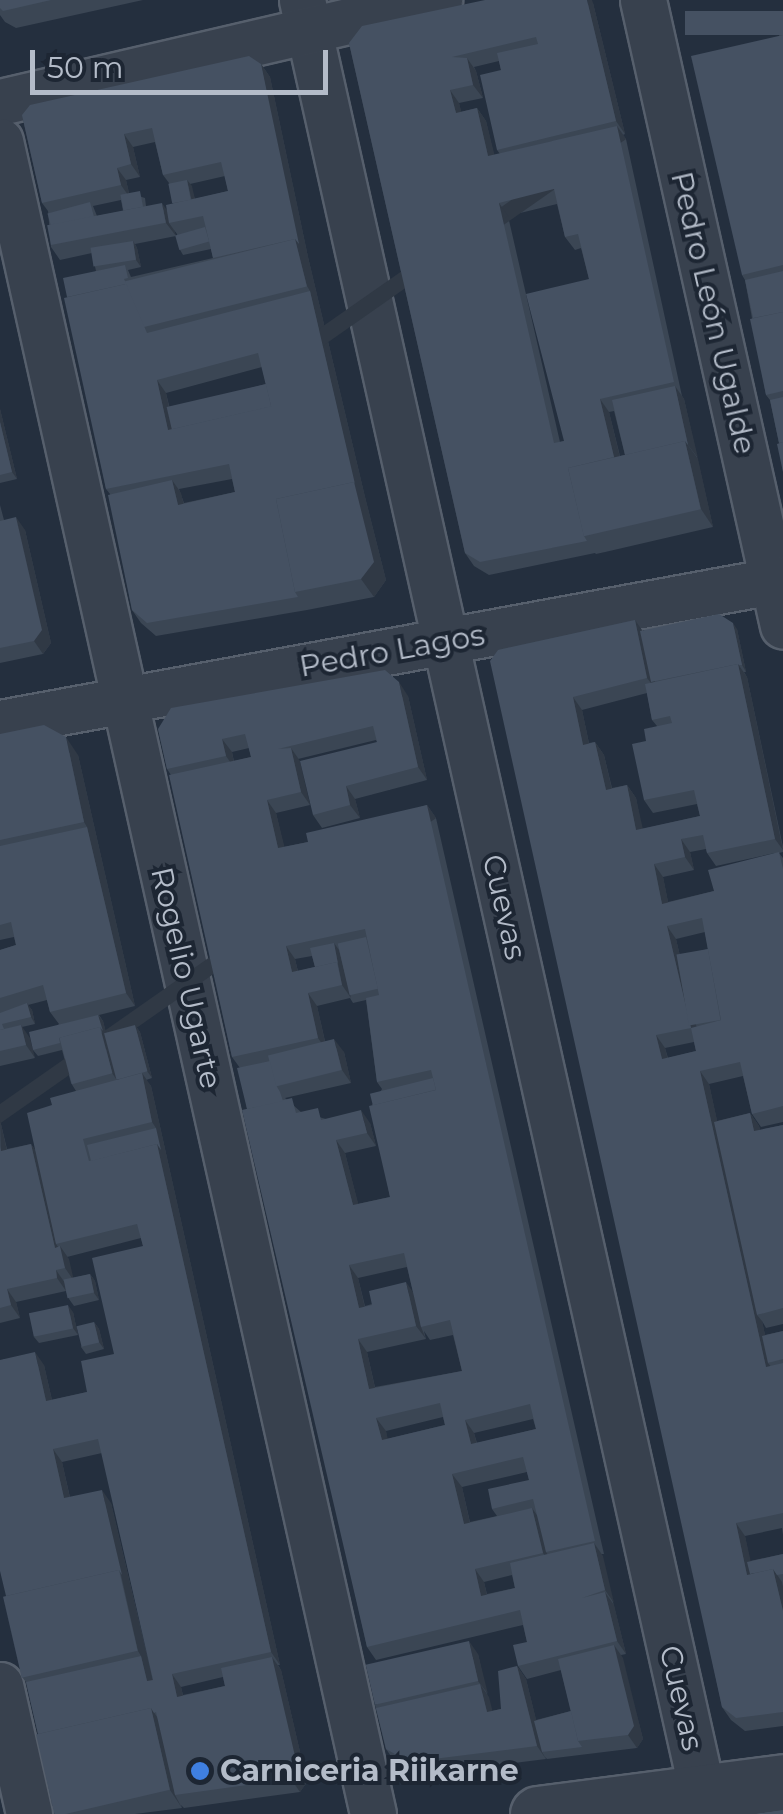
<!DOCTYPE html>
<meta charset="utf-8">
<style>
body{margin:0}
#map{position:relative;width:783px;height:1814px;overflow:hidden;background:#242f3e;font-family:Montserrat,sans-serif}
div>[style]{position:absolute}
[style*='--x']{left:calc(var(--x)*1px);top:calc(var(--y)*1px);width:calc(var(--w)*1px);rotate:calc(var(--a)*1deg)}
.roads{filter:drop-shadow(2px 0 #565f6c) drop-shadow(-2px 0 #565f6c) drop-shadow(0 2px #565f6c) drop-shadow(0 -2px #565f6c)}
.minor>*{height:45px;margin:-22.5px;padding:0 22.5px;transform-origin:22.5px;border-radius:22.5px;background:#38414e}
.tertiary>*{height:55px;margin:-27.5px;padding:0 27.5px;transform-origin:27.5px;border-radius:27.5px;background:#38414e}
.wall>*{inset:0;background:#3b4654}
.shaded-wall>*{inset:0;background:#303945;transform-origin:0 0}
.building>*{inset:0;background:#455162;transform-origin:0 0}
.dots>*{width:28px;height:28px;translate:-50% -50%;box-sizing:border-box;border:5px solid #1d2633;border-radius:50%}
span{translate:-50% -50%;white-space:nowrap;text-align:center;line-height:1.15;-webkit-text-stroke:8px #1d2633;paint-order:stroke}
.street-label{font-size:30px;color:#b4bcc9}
.poi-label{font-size:30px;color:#b4bcc9;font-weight:700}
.left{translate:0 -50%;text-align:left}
.scale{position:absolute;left:30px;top:50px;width:298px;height:45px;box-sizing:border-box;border:5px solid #b4bcc9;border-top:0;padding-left:12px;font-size:30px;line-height:35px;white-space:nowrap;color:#b4bcc9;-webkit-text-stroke:8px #1d2633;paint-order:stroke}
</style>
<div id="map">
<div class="roads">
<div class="minor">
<div style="--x:302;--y:0;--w:1859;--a:77.41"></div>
<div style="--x:643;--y:0;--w:641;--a:77.39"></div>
<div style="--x:0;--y:102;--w:451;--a:-13.1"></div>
<div style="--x:0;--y:141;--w:1714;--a:77.43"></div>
<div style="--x:0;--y:723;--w:796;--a:-10.42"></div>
<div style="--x:0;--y:1685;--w:132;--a:77.3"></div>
</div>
<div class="tertiary">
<div style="--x:538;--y:1814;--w:247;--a:-7.4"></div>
</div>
</div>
<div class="wall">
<div style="clip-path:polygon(0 0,143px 0,16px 28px,5px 22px,0 15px)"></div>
<div style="clip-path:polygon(evenodd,593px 3px,625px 134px,623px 135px,626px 139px,682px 396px,684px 399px,713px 527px,596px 554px,595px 553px,489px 575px,474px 566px,465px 553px,349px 43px,593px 3px,499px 61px,501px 70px,497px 150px,500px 154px,494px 155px,486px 121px,477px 108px,461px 112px,459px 103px,483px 98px,476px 71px,474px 67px,499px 61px,593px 3px,557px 204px,565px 237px,575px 250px,581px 248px,589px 279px,564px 441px,560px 442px,508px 216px,557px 204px,593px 3px,614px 411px,625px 455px,620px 456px,609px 412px,614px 411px)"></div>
<div style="clip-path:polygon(783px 11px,783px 472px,779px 443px,770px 400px,766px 395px,745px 280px,742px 275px)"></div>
<div style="clip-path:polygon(evenodd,261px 64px,270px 77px,308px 257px,365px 497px,386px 580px,374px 597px,307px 610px,156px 636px,141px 623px,132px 610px,110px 494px,106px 489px,67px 297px,96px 271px,92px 253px,60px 260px,51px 247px,48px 211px,42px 203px,22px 115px,261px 64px,155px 142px,163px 175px,169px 183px,173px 204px,167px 210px,146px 206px,145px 198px,129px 193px,126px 180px,140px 177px,133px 147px,155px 142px,261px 64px,225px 176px,228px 191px,195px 199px,190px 184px,225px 176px,261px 64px,121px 200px,123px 211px,97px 216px,93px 206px,121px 200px,261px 64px,174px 230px,177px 234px,179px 248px,183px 255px,211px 249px,213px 258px,131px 277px,128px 270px,141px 267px,137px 248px,135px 244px,176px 236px,174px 230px,261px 64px,262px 367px,266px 384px,170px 409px,166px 393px,262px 367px,261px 64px,232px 479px,235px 492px,184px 503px,179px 489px,232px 479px)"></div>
<div style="clip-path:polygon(0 409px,17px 479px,0 483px)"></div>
<div style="clip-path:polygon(0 505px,4px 520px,25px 530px,51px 643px,43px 654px,0 663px)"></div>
<div style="clip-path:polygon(evenodd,635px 620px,642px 631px,737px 629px,746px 672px,744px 672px,747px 677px,783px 847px,783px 852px,779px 853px,783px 858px,783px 1122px,761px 1127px,752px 1114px,743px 1076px,709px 1084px,717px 1121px,750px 1113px,759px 1126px,760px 1130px,783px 1125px,783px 1324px,766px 1328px,762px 1321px,765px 1335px,783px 1331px,783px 1535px,782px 1528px,745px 1536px,750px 1561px,783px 1554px,783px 1726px,745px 1731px,731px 1720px,722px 1707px,498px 650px,635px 620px,647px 693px,652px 720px,657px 726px,646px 741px,644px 800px,653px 813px,697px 804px,700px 816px,642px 829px,636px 798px,627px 785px,612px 788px,604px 755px,595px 742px,589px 743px,582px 710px,647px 693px,635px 620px,706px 849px,707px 853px,716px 866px,775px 853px,714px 891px,668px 902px,663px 877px,694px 870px,690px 852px,706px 849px,635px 620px,705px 932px,708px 949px,680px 956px,676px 939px,705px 932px,635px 620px,694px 1042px,696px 1051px,668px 1058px,665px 1048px,694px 1042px)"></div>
<div style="clip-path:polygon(evenodd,408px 696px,427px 780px,355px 799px,360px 818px,322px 828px,313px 815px,377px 742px,376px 740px,298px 759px,310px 805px,276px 813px,284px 847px,308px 842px,427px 805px,436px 818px,604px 1554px,601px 1554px,626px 1654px,621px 1655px,643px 1739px,637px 1748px,547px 1759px,545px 1757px,546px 1759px,418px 1775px,395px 1762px,386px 1749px,375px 1705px,478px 1654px,487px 1694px,492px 1711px,501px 1709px,517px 1666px,526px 1679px,536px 1720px,571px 1711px,561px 1670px,527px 1679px,518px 1666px,527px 1642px,523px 1625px,376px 1660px,367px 1647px,247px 1109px,240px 1068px,232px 1057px,171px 775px,167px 769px,158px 729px,408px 696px,249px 748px,251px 757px,234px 761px,232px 752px,249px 748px,408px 696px,312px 956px,315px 967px,298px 971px,295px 959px,312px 956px,408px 696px,350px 998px,353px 1003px,366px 1000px,377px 1082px,382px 1089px,372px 1105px,390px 1197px,358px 1204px,345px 1153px,376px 1146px,370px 1123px,326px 1119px,301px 1112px,285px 1098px,351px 1083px,344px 1052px,325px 1041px,317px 1006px,350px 998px,408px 696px,407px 1267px,413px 1292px,365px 1306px,358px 1278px,407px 1267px,408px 696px,424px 1331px,430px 1340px,453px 1335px,462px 1371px,375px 1387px,367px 1352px,426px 1339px,424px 1331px,408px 696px,443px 1417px,445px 1425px,387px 1439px,386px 1431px,443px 1417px,408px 696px,533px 1419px,536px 1429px,477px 1443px,474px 1433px,533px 1419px,408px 696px,527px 1472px,529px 1480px,492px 1509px,497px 1516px,470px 1522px,462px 1487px,527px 1472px,408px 696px,512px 1575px,515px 1588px,487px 1594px,484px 1582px,512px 1575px)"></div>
<div style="clip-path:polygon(evenodd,0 734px,78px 755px,135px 1006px,99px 1015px,103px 1021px,106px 1033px,135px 1025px,140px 1032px,152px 1078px,146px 1080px,151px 1086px,280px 1665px,278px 1665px,281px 1670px,307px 1782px,300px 1792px,184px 1808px,181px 1805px,182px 1808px,135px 1814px,58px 1814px,52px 1805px,38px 1734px,26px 1682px,22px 1677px,6px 1596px,3px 1359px,44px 1365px,52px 1400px,87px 1392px,114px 1354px,143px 1246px,141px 1238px,67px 1257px,73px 1278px,90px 1274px,95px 1281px,99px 1300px,74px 1306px,69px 1299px,66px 1291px,16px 1302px,20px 1318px,0 1323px,0 1120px,7px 1149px,31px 1144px,35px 1150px,52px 1105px,76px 1091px,71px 1083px,62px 1050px,38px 1056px,33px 1050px,59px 1024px,50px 1012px,47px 1000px,28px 1005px,32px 1010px,35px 1024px,22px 1027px,35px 1058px,0 1066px,0 950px,16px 945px,14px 937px,0 940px,0 734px,102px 1453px,153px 1680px,111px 1503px,70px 1497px,62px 1462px,102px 1453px,0 734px,223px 1677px,225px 1686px,183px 1695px,181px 1687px,223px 1677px)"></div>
<div style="clip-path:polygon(73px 1312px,78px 1335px,39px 1343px,34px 1337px)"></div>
<div style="clip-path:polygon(94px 1322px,99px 1329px,104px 1349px,86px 1354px,81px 1347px)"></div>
</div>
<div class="shaded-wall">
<div style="clip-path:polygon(587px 0,592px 0,593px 3px,625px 134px,616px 121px)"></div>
<div style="clip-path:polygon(467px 58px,476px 71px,483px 98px,473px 85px)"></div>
<div style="clip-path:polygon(261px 64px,270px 77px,308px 257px,365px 497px,386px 580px,374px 597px,361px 579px,354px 482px,310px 291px,307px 286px,295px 239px)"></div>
<div style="clip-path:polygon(450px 90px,459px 103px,465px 126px,456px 113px)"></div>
<div style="clip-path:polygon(477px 108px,486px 121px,498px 169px,488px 156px)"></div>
<div style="left:617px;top:126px;width:16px;height:262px;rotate:55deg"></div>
<div style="clip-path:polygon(124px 134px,133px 147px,140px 177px,131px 164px)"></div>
<div style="clip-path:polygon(117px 168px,126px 180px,130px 198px,121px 185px)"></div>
<div style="clip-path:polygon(187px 180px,192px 186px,198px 213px,193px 206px)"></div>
<div style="clip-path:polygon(162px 203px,171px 216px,169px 223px,174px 230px,176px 236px,166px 223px)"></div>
<div style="left:499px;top:203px;width:16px;height:246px;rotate:55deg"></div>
<div style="clip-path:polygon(133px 241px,137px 248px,141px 267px,136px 260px)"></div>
<div style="clip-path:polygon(157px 380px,166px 393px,175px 436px,168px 430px)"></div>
<div style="clip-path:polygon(675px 386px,684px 399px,698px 458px,688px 445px)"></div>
<div style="clip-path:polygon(600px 399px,609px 412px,624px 474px,615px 461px)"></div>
<div style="clip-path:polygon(0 409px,17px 479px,12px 472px,0 422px)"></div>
<div style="clip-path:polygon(685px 441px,698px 459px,713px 527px,701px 509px)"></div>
<div style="clip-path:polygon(172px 480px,181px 493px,187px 518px,178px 505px)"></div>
<div style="clip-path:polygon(16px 517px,25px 530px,51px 643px,43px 654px,34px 641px)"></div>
<div style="clip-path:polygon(635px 620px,644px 633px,657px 691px,647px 678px)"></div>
<div style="clip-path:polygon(733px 623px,737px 629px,746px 672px,742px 665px)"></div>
<div style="clip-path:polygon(738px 664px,747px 677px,783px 850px,775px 839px)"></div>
<div style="clip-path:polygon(399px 682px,408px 696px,427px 780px,418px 767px)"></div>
<div style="clip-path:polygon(573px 697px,582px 710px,592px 758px,583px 745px)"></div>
<div style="clip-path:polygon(66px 737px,78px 755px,135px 1006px,126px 993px,87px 827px,84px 822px)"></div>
<div style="clip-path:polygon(222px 739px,232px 752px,235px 769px,226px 756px)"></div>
<div style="clip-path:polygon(595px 742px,604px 755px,615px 803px,606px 790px)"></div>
<div style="clip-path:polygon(291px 748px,300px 761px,310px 805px,301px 792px)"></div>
<div style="clip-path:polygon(627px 785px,636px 798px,646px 843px,636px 830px)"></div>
<div style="clip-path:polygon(346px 786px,355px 799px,360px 818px,350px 805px)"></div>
<div style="clip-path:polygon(267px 800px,276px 813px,288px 861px,278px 848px)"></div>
<div style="left:427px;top:805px;width:16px;height:755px;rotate:55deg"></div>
<div style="clip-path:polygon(681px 839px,690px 852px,694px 870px,685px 857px)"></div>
<div style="clip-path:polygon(654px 864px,663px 877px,671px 917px,662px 904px)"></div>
<div style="clip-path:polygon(667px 926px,676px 939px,698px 1033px,691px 1028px)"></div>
<div style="clip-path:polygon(334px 943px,339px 950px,351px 998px,342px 985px)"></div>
<div style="clip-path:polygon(286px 946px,295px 959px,301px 985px,292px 972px)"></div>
<div style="clip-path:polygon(308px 993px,317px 1006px,327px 1051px,318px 1038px)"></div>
<div style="clip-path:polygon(27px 1003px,32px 1010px,35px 1024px,31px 1017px)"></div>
<div style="clip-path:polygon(98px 1015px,103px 1021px,121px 1086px,112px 1073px)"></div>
<div style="clip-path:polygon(21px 1025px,30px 1038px,35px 1058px,26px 1045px)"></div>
<div style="clip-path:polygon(135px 1025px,140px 1032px,152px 1078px,147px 1071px)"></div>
<div style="clip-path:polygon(656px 1035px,665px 1048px,671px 1072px,662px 1059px)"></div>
<div style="clip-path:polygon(334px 1039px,344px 1052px,351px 1083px,342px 1070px)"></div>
<div style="clip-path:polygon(700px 1071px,709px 1084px,760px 1314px,757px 1315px,762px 1321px,771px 1362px,768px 1363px,772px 1368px,766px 1367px)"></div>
<div style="clip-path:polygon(142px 1073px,151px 1086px,280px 1665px,271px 1652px,157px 1144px,156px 1128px,152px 1122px)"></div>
<div style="clip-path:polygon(361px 1110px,370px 1123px,376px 1146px,367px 1133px)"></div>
<div style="clip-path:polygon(750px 1113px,759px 1126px,764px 1144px,754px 1131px)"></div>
<div style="clip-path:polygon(0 1120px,10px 1164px,1px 1151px)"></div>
<div style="clip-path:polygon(336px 1140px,345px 1153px,362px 1218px,353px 1205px)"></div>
<div style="clip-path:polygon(31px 1144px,40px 1157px,56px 1244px,60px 1250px,60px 1246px,69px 1259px,74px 1281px,65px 1268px,55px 1248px)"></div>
<div style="clip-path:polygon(349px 1265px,358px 1278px,368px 1321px,359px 1308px)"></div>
<div style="clip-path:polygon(56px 1270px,65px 1283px,66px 1291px,57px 1278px)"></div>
<div style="clip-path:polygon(90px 1274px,95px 1281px,99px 1300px,94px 1293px)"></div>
<div style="clip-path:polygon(406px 1282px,415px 1295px,421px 1327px,426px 1339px,416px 1326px)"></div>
<div style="clip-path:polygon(7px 1289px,16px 1302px,20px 1318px,11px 1305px)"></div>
<div style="clip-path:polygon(68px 1305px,73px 1312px,78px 1335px,73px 1328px)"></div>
<div style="clip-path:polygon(94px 1322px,99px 1329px,104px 1349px,99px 1342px)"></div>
<div style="clip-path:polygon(358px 1339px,367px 1352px,378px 1402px,369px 1389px)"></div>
<div style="clip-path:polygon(35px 1352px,44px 1365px,55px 1414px,46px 1401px)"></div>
<div style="clip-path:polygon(376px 1418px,386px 1431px,391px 1453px,382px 1440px)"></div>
<div style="clip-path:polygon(465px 1420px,474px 1433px,480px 1457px,471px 1444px)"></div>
<div style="clip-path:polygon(53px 1449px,62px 1462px,73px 1512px,64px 1498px)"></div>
<div style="clip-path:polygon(452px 1474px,462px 1487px,473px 1537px,464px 1524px)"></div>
<div style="clip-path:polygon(102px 1490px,111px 1503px,156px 1694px,147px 1681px,141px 1656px,138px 1651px)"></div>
<div style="clip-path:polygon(532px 1508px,541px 1521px,546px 1552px,551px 1560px,552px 1566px,543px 1553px)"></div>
<div style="clip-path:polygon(736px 1523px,745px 1536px,755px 1580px,747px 1575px)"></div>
<div style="clip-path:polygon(594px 1543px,603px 1556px,614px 1603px,605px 1590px)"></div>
<div style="clip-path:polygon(475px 1569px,484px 1582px,490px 1609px,481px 1596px)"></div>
<div style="clip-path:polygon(773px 1569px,782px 1582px,783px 1587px,783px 1611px)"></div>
<div style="clip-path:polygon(605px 1592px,614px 1605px,626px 1654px,617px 1641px)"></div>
<div style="clip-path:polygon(469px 1641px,478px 1654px,488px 1694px,478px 1681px)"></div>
<div style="clip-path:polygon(614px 1645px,623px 1658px,643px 1739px,637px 1748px,628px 1735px)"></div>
<div style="clip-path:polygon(272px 1657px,281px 1670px,307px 1782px,300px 1792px,291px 1779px)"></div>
<div style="clip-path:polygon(517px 1666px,526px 1679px,544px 1752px,542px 1752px,546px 1759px,537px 1746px)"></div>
<div style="clip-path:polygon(172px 1674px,181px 1687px,186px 1710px,177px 1697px)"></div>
<div style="clip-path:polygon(480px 1684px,489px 1697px,496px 1725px,487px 1712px)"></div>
<div style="clip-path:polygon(151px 1708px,163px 1726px,175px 1795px,182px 1808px,170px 1790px)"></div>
</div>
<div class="building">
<div style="clip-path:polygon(0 0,51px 0,3px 11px,0 8px)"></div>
<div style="clip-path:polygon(evenodd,485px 0,587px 0,616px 121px,497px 150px,480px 75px,501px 70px,497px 53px,538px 44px,536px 37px,452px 57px,467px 58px,473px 85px,450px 90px,456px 113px,477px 108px,488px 156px,617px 126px,674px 382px,600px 399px,614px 457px,568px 468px,584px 536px,587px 541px,480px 562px,465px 553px,349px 43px,362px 26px,485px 0,554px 189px,565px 237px,578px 234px,589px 279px,526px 294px,564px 441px,554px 443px,499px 203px,554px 189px)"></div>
<div style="left:783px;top:11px;width:24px;height:98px;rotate:90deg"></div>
<div style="clip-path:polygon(783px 35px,783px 265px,742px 275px,691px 56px)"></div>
<div style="clip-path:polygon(249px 56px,261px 64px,299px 244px,295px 239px,213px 258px,203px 216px,169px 223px,166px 205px,228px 191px,221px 162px,163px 175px,152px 128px,124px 134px,131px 164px,117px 168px,121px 185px,42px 203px,22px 115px,30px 105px)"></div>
<div style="left:187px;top:180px;width:20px;height:19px;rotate:79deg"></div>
<div style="left:140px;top:191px;width:16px;height:20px;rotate:79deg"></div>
<div style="left:90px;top:202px;width:16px;height:44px;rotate:75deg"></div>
<div style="left:162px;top:203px;width:20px;height:117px;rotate:79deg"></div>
<div style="left:205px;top:227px;width:15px;height:31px;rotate:74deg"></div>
<div style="left:295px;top:239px;width:49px;height:176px;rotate:76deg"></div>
<div style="left:133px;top:241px;width:19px;height:43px;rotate:81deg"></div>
<div style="clip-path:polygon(125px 265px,128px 278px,124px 279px,128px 287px,126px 284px,67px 297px,63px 278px)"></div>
<div style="clip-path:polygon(783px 271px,783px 312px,753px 318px,745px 280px)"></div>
<div style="clip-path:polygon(evenodd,126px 284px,147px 333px,310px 291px,355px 484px,354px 482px,276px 499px,295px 592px,298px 597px,147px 623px,132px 610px,108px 495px,172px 480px,178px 505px,235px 492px,229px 464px,106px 489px,64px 298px,126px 284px,258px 353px,271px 406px,168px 430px,157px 380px,258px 353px)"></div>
<div style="clip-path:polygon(783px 312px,783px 391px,766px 395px,750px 319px)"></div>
<div style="left:266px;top:384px;width:23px;height:102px;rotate:77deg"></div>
<div style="clip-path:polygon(675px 386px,688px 445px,685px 441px,625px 455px,612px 400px)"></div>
<div style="clip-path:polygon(783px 397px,783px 442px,779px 443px,770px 400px)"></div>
<div style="clip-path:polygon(0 422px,12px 472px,0 475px)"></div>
<div style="left:685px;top:441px;width:70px;height:120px;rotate:77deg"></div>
<div style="clip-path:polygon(783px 442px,783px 472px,777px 444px)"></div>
<div style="clip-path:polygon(354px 482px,374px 562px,361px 579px,295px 592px,276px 499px)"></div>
<div style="clip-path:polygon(16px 517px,42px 630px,34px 641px,0 648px,0 521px)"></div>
<div style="clip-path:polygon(719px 614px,733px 623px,742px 665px,739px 665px,738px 664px,651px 682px,640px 631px)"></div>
<div style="clip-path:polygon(evenodd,635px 620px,647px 678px,573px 697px,583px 745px,595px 742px,606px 790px,627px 785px,636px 830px,700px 816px,694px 790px,644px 800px,632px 744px,646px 741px,644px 729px,672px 723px,670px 716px,652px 720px,645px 684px,738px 664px,775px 839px,707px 853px,703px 835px,681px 839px,685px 857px,654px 864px,662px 904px,714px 891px,708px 870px,779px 852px,783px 869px,783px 1106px,752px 1114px,740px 1062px,700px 1071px,766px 1367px,783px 1363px,783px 1513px,736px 1523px,747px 1575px,773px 1569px,783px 1611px,783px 1712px,736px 1718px,722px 1707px,490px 661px,498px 650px,635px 620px,702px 918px,721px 1020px,691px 1028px,667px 926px,702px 918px,635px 620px,691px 1028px,696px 1051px,662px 1059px,656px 1035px,691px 1028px)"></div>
<div style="clip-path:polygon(evenodd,385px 670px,399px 682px,418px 767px,346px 786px,350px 805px,313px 815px,300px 761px,377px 742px,373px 726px,278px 749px,291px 748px,301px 792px,267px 800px,278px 848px,308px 842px,306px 833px,427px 805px,595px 1541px,546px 1552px,533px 1499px,492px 1509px,488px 1489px,529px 1480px,523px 1457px,452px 1474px,464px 1524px,532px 1508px,543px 1553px,475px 1569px,481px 1596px,515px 1588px,510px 1563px,594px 1543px,605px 1590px,582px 1598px,605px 1592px,617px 1641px,518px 1666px,513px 1645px,527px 1642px,520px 1610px,367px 1647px,242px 1110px,292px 1098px,296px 1113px,318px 1108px,321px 1120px,361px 1110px,367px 1133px,336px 1140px,353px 1205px,390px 1197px,369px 1106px,436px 1090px,431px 1070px,377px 1082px,366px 998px,379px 995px,365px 929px,286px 946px,292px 972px,337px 962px,342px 985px,308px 993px,318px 1038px,232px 1057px,169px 775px,251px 757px,245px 734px,222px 739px,226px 756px,167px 769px,158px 729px,171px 708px,385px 670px,404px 1253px,421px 1327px,450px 1320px,462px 1371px,369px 1389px,358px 1339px,416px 1326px,406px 1282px,369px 1291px,372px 1305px,359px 1308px,349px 1265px,404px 1253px,385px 670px,440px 1403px,445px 1425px,382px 1440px,376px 1418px,440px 1403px,385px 670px,530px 1404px,536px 1429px,471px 1444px,465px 1420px,530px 1404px)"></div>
<div style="clip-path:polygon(44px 725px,66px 737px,84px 822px,0 840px,0 734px)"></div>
<div style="clip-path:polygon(87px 827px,126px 993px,50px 1012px,43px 985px,0 998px,0 950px,16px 945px,11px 922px,0 925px,0 846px)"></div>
<div style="left:366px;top:937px;width:53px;height:29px;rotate:77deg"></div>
<div style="clip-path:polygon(334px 943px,338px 964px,337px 962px,315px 967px,310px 948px)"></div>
<div style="left:708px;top:949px;width:72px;height:32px;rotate:80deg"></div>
<div style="clip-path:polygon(27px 1003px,31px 1017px,2px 1024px,4px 1029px,0 1030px,0 1013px)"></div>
<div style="clip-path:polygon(98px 1015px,103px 1031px,100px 1027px,59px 1038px,60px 1043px,33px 1050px,29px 1032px)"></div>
<div style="clip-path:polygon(21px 1025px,26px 1045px,0 1051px,0 1030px)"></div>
<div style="left:135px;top:1025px;width:48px;height:32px;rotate:75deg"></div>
<div style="left:100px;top:1027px;width:48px;height:42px;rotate:75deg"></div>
<div style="left:334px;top:1039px;width:32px;height:68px;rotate:76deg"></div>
<div style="clip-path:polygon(270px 1061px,276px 1085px,280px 1092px,283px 1101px,247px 1109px,237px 1068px)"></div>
<div style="clip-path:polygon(142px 1073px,152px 1122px,83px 1139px,89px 1161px,157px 1144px,271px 1652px,172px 1674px,177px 1697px,225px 1686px,221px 1668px,272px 1657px,298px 1769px,291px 1779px,175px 1795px,156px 1712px,154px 1713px,151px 1708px,38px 1734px,26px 1682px,141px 1656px,147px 1681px,153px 1680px,98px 1439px,53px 1449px,64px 1498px,102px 1490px,122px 1575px,119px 1570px,6px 1596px,0 1571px,0 1360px,35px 1352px,46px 1401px,87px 1392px,81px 1361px,114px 1354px,92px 1258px,143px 1246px,137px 1224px,56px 1244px,27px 1113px,52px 1105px,50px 1098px)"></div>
<div style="left:433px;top:1078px;width:12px;height:65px;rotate:76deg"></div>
<div style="clip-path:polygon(750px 1113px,754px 1131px,783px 1125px,783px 1308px,757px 1315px,714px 1122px)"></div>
<div style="clip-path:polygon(156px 1128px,161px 1150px,157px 1144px,91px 1161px,87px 1145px)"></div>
<div style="clip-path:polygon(31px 1144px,55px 1248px,60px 1246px,65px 1268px,56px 1270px,57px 1278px,7px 1289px,11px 1305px,0 1308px,0 1147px,1px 1151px)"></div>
<div style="left:90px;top:1274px;width:19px;height:27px;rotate:78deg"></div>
<div style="left:68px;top:1305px;width:24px;height:40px;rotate:78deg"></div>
<div style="left:94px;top:1322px;width:21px;height:18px;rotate:76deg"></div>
<div style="clip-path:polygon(783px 1331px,783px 1359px,768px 1363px,762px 1336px)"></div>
<div style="clip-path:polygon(783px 1554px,783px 1574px,777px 1575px,773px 1569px,750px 1574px,747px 1562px)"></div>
<div style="left:119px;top:1570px;width:83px;height:119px;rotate:77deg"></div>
<div style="left:469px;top:1641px;width:41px;height:106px;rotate:77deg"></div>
<div style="clip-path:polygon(614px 1645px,634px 1726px,628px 1735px,578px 1741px,558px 1659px)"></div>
<div style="clip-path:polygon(517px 1666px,537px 1746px,409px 1762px,386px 1749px,376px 1708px,480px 1684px,487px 1712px,501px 1709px,498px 1671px)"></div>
<div style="left:151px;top:1708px;width:84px;height:118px;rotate:77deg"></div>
<div style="clip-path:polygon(571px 1711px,578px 1741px,582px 1747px,542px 1752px,534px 1721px)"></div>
<div style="clip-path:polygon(783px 1810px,783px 1814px,757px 1814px)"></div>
</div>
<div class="dots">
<div style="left:200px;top:1771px;background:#3f7fe0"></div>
</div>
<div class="street-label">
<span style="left:713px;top:313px;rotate:77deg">Pedro León Ugalde</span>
<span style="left:392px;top:651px;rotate:-10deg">Pedro Lagos</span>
<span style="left:504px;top:907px;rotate:77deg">Cuevas</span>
<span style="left:186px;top:978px;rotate:77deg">Rogelio Ugarte</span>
<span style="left:681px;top:1698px;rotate:77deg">Cuevas</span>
</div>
<div class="poi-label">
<span class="left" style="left:220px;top:1771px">Carniceria Riikarne</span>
</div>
<div class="scale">50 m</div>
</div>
